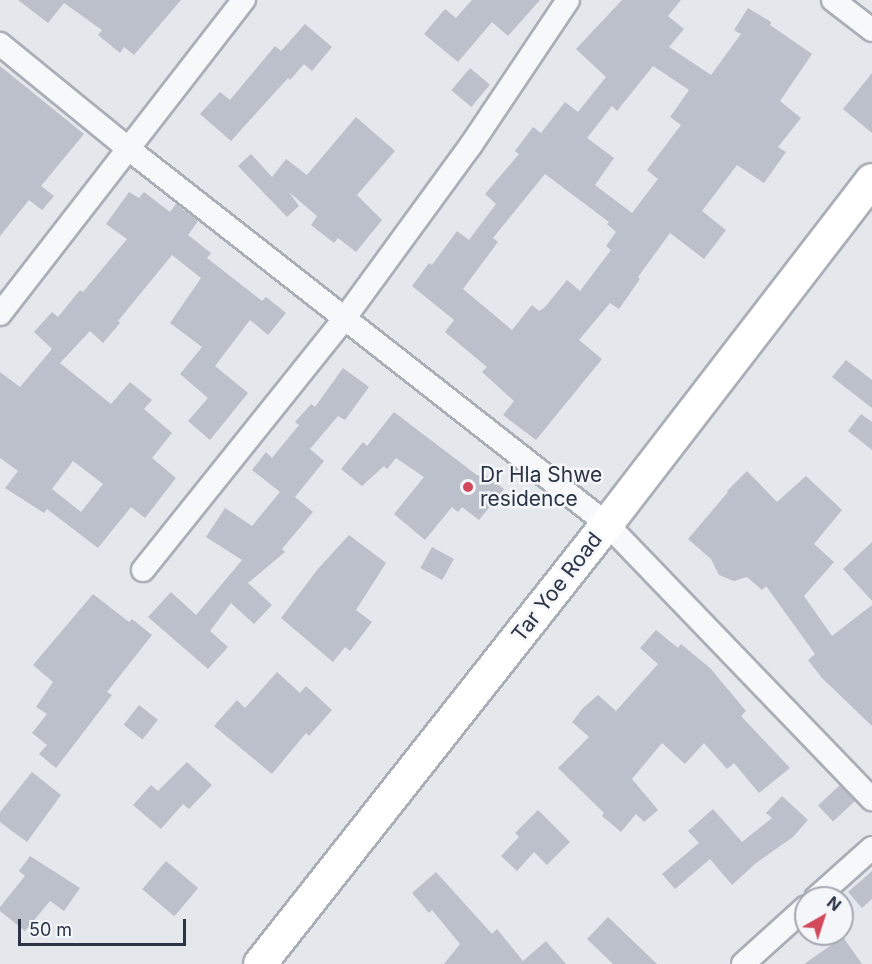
<!DOCTYPE html>
<style>
body{margin:0}
#map{position:relative;width:872px;height:964px;overflow:hidden;background:#e4e7ec;font-family:Inter,sans-serif}
div>[style]{position:absolute}
[style*='--x']{left:calc(var(--x)*1px);top:calc(var(--y)*1px);width:calc(var(--w)*1px);rotate:calc(var(--a)*1deg)}
.building>*{inset:0;background:#bbc0ca;transform-origin:0 0}
.roads{filter:drop-shadow(2px 0 #a9aeb7) drop-shadow(-2px 0 #a9aeb7) drop-shadow(0 2px #a9aeb7) drop-shadow(0 -2px #a9aeb7)}
.minor>*{height:22px;margin:-11px;padding:0 11px;transform-origin:11px;border-radius:11px;background:#f7f8fa}
.secondary>*{height:32px;margin:-16px;padding:0 16px;transform-origin:16px;border-radius:16px;background:#fff}
.dots>*{width:16px;height:16px;translate:-50% -50%;box-sizing:border-box;border:3px solid #f4f6f9;border-radius:50%}
span{translate:-50% -50%;white-space:nowrap;text-align:center;line-height:1.15;-webkit-text-stroke:5px #f4f6f9;paint-order:stroke}
.poi-label{font-size:21px;color:#2b3445}
.left{translate:0 -50%;text-align:left}
.street-label{font-size:21px;color:#2b3445}
.north{position:absolute;left:794px;top:886px;width:60px;height:60px;box-sizing:border-box;background:#f4f6f9;border:2px solid #a4a8b1;border-radius:50%;rotate:39deg;font-size:16px;font-weight:700;line-height:24px;text-align:center;color:#2b3445}
.north::after{content:'';display:block;margin:auto;width:21px;height:27px;background:#d1495b;clip-path:polygon(50% 0,100% 100%,50% 72%,0 100%)}
.scale{position:absolute;left:18px;top:919px;width:168px;height:27px;box-sizing:border-box;border:3px solid #2b3445;border-top:0;padding-left:8px;font-size:18px;line-height:21px;white-space:nowrap;color:#2b3445;-webkit-text-stroke:4px #f4f6f9;paint-order:stroke}
</style>
<div id="map">
<div class="building">
<div style="clip-path:polygon(18px 0,181px 0,134px 55px,124px 47px,120px 53px,98px 35px,102px 30px,64px 3px,48px 23px)"></div>
<div style="clip-path:polygon(472px 0,540px 0,508px 36px,492px 22px,458px 62px,424px 34px,445px 9px,456px 18px)"></div>
<div style="clip-path:polygon(evenodd,622px 0,681px 0,668px 16px,684px 29px,669px 47px,711px 75px,741px 34px,734px 30px,748px 8px,771px 22px,770px 25px,812px 54px,780px 101px,801px 118px,778px 147px,786px 152px,764px 183px,737px 165px,702px 211px,726px 230px,704px 259px,670px 233px,638px 277px,640px 279px,619px 309px,610px 303px,579px 340px,602px 359px,536px 440px,503px 415px,514px 401px,482px 372px,487px 367px,445px 332px,454px 320px,412px 286px,429px 263px,432px 265px,457px 231px,469px 240px,496px 204px,485px 194px,519px 154px,515px 151px,533px 127px,541px 133px,565px 102px,578px 112px,606px 77px,576px 49px,622px 0,653px 66px,689px 90px,670px 117px,681px 125px,647px 170px,658px 179px,632px 213px,595px 185px,614px 158px,587px 138px,612px 106px,617px 111px,653px 66px,622px 0,545px 174px,609px 222px,607px 224px,616px 232px,606px 246px,611px 250px,580px 291px,567px 280px,545px 307px,539px 311px,532px 305px,512px 330px,463px 289px,498px 242px,493px 238px,545px 174px)"></div>
<div style="clip-path:polygon(305px 24px,332px 47px,312px 71px,304px 64px,290px 80px,288px 78px,231px 141px,200px 114px,220px 92px,230px 100px,275px 46px,281px 51px)"></div>
<div style="clip-path:polygon(0 66px,84px 134px,41px 186px,54px 196px,42px 210px,29px 200px,0 236px)"></div>
<div style="left:470px;top:68px;width:26px;height:29px;rotate:40deg"></div>
<div style="clip-path:polygon(872px 73px,872px 133px,843px 109px)"></div>
<div style="clip-path:polygon(356px 117px,395px 151px,357px 195px,382px 220px,356px 252px,338px 238px,334px 243px,311px 225px,317px 216px,289px 192px,299px 206px,287px 217px,238px 166px,251px 154px,272px 177px,286px 159px,307px 175px)"></div>
<div style="clip-path:polygon(evenodd,129px 192px,139px 198px,144px 192px,170px 212px,176px 204px,198px 221px,188px 235px,211px 253px,207px 258px,262px 301px,266px 297px,286px 313px,268px 335px,250px 320px,215px 366px,248px 393px,210px 440px,188px 421px,208px 398px,180px 374px,202px 347px,170px 323px,201px 278px,172px 255px,118px 321px,120px 323px,103px 343px,90px 331px,60px 363px,111px 404px,130px 382px,152px 400px,144px 409px,172px 433px,152px 458px,176px 478px,145px 518px,131px 507px,98px 548px,47px 509px,44px 513px,5px 488px,18px 471px,0 458px,0 372px,20px 387px,52px 349px,34px 332px,52px 312px,58px 317px,80px 290px,83px 292px,127px 239px,106px 224px,129px 192px,73px 461px,103px 484px,81px 512px,52px 489px,73px 461px)"></div>
<div style="clip-path:polygon(846px 360px,872px 380px,872px 408px,832px 377px)"></div>
<div style="clip-path:polygon(343px 368px,369px 387px,345px 420px,338px 416px,310px 449px,324px 461px,295px 497px,313px 512px,282px 549px,285px 552px,248px 583px,272px 605px,254px 624px,231px 603px,210px 631px,228px 647px,208px 669px,148px 617px,171px 592px,196px 615px,242px 560px,206px 537px,225px 508px,252px 526px,280px 492px,252px 470px,266px 452px,272px 458px,299px 425px,295px 422px,311px 404px,315px 407px)"></div>
<div style="clip-path:polygon(394px 412px,478px 476px,482px 472px,504px 489px,479px 520px,462px 507px,458px 512px,452px 507px,425px 540px,394px 514px,424px 477px,396px 458px,387px 469px,384px 466px,362px 486px,341px 469px,363px 442px,367px 446px)"></div>
<div style="clip-path:polygon(861px 414px,872px 422px,872px 450px,848px 431px)"></div>
<div style="clip-path:polygon(747px 471px,777px 502px,806px 476px,842px 510px,814px 544px,834px 562px,804px 596px,832px 636px,872px 605px,872px 726px,822px 678px,808px 660px,815px 654px,766px 586px,762px 590px,747px 577px,734px 581px,719px 575px,711px 559px,688px 539px,728px 492px,727px 491px)"></div>
<div style="clip-path:polygon(349px 535px,386px 563px,356px 610px,372px 622px,350px 651px,345px 647px,333px 662px,281px 618px,317px 570px)"></div>
<div style="clip-path:polygon(872px 542px,872px 601px,843px 569px)"></div>
<div style="left:432px;top:547px;width:25px;height:24px;rotate:29deg"></div>
<div style="clip-path:polygon(93px 594px,129px 622px,132px 619px,152px 635px,107px 692px,112px 695px,56px 768px,39px 754px,47px 745px,32px 733px,47px 714px,36px 707px,53px 682px,33px 665px)"></div>
<div style="clip-path:polygon(656px 630px,678px 648px,681px 644px,710px 668px,746px 711px,741px 716px,790px 768px,759px 793px,734px 763px,727px 769px,704px 743px,685px 764px,662px 743px,632px 779px,658px 810px,644px 822px,636px 814px,621px 832px,602px 816px,604px 813px,558px 768px,589px 737px,572px 722px,583px 708px,598px 695px,616px 711px,658px 664px,640px 648px)"></div>
<div style="clip-path:polygon(277px 672px,300px 693px,306px 686px,332px 710px,309px 736px,306px 733px,272px 774px,214px 726px,237px 700px,245px 708px)"></div>
<div style="left:139px;top:705px;width:24px;height:25px;rotate:38deg"></div>
<div style="clip-path:polygon(187px 762px,212px 785px,189px 809px,183px 804px,161px 829px,133px 805px,151px 785px,158px 791px)"></div>
<div style="clip-path:polygon(32px 772px,61px 795px,27px 842px,0 822px,0 812px)"></div>
<div style="left:840px;top:785px;width:22px;height:30px;rotate:47deg"></div>
<div style="clip-path:polygon(782px 796px,808px 820px,793px 837px,756px 863px,732px 885px,710px 859px,675px 889px,662px 874px,699px 843px,688px 831px,713px 809px,742px 842px,772px 818px,766px 813px)"></div>
<div style="clip-path:polygon(538px 810px,570px 842px,547px 865px,534px 852px,517px 871px,501px 856px,519px 837px,515px 833px)"></div>
<div style="clip-path:polygon(30px 856px,80px 888px,64px 911px,50px 901px,25px 931px,0 911px,0 907px,25px 876px,19px 871px)"></div>
<div style="left:166px;top:861px;width:42px;height:37px;rotate:40deg"></div>
<div style="clip-path:polygon(872px 871px,872px 899px,862px 908px,848px 892px)"></div>
<div style="clip-path:polygon(436px 872px,492px 934px,497px 929px,523px 961px,546px 941px,566px 964px,444px 964px,460px 944px,432px 910px,429px 913px,412px 893px)"></div>
<div style="clip-path:polygon(608px 917px,657px 964px,613px 964px,587px 939px)"></div>
<div style="clip-path:polygon(843px 937px,862px 964px,804px 964px)"></div>
</div>
<div class="roads">
<div class="minor">
<div style="--x:833;--y:0;--w:49;--a:37.6"></div>
<div style="--x:0;--y:44;--w:168;--a:39.2"></div>
<div style="--x:130;--y:150;--w:606;--a:38.1"></div>
<div style="--x:607;--y:524;--w:382;--a:46.1"></div>
<div style="--x:0;--y:314;--w:398;--a:-52.2"></div>
<div style="--x:143;--y:570;--w:322;--a:-51.3"></div>
<div style="--x:344;--y:319;--w:215;--a:-53.9"></div>
<div style="--x:471;--y:145;--w:174;--a:-56.2"></div>
<div style="--x:816;--y:898;--w:75;--a:-41.8"></div>
<div style="--x:743;--y:964;--w:85;--a:-42.1"></div>
</div>
<div class="secondary">
<div style="--x:260;--y:964;--w:560;--a:-51.74"></div>
<div style="--x:607;--y:524;--w:434;--a:-52.4"></div>
</div>
</div>
<div class="dots">
<div style="left:468px;top:487px;background:#d1495b"></div>
</div>
<div class="poi-label">
<span class="left" style="left:480px;top:487px">Dr Hla Shwe<br>residence</span>
</div>
<div class="street-label">
<span style="left:557px;top:587px;rotate:-52deg">Tar Yoe Road</span>
</div>
<div class="north">N</div>
<div class="scale">50 m</div>
</div>
